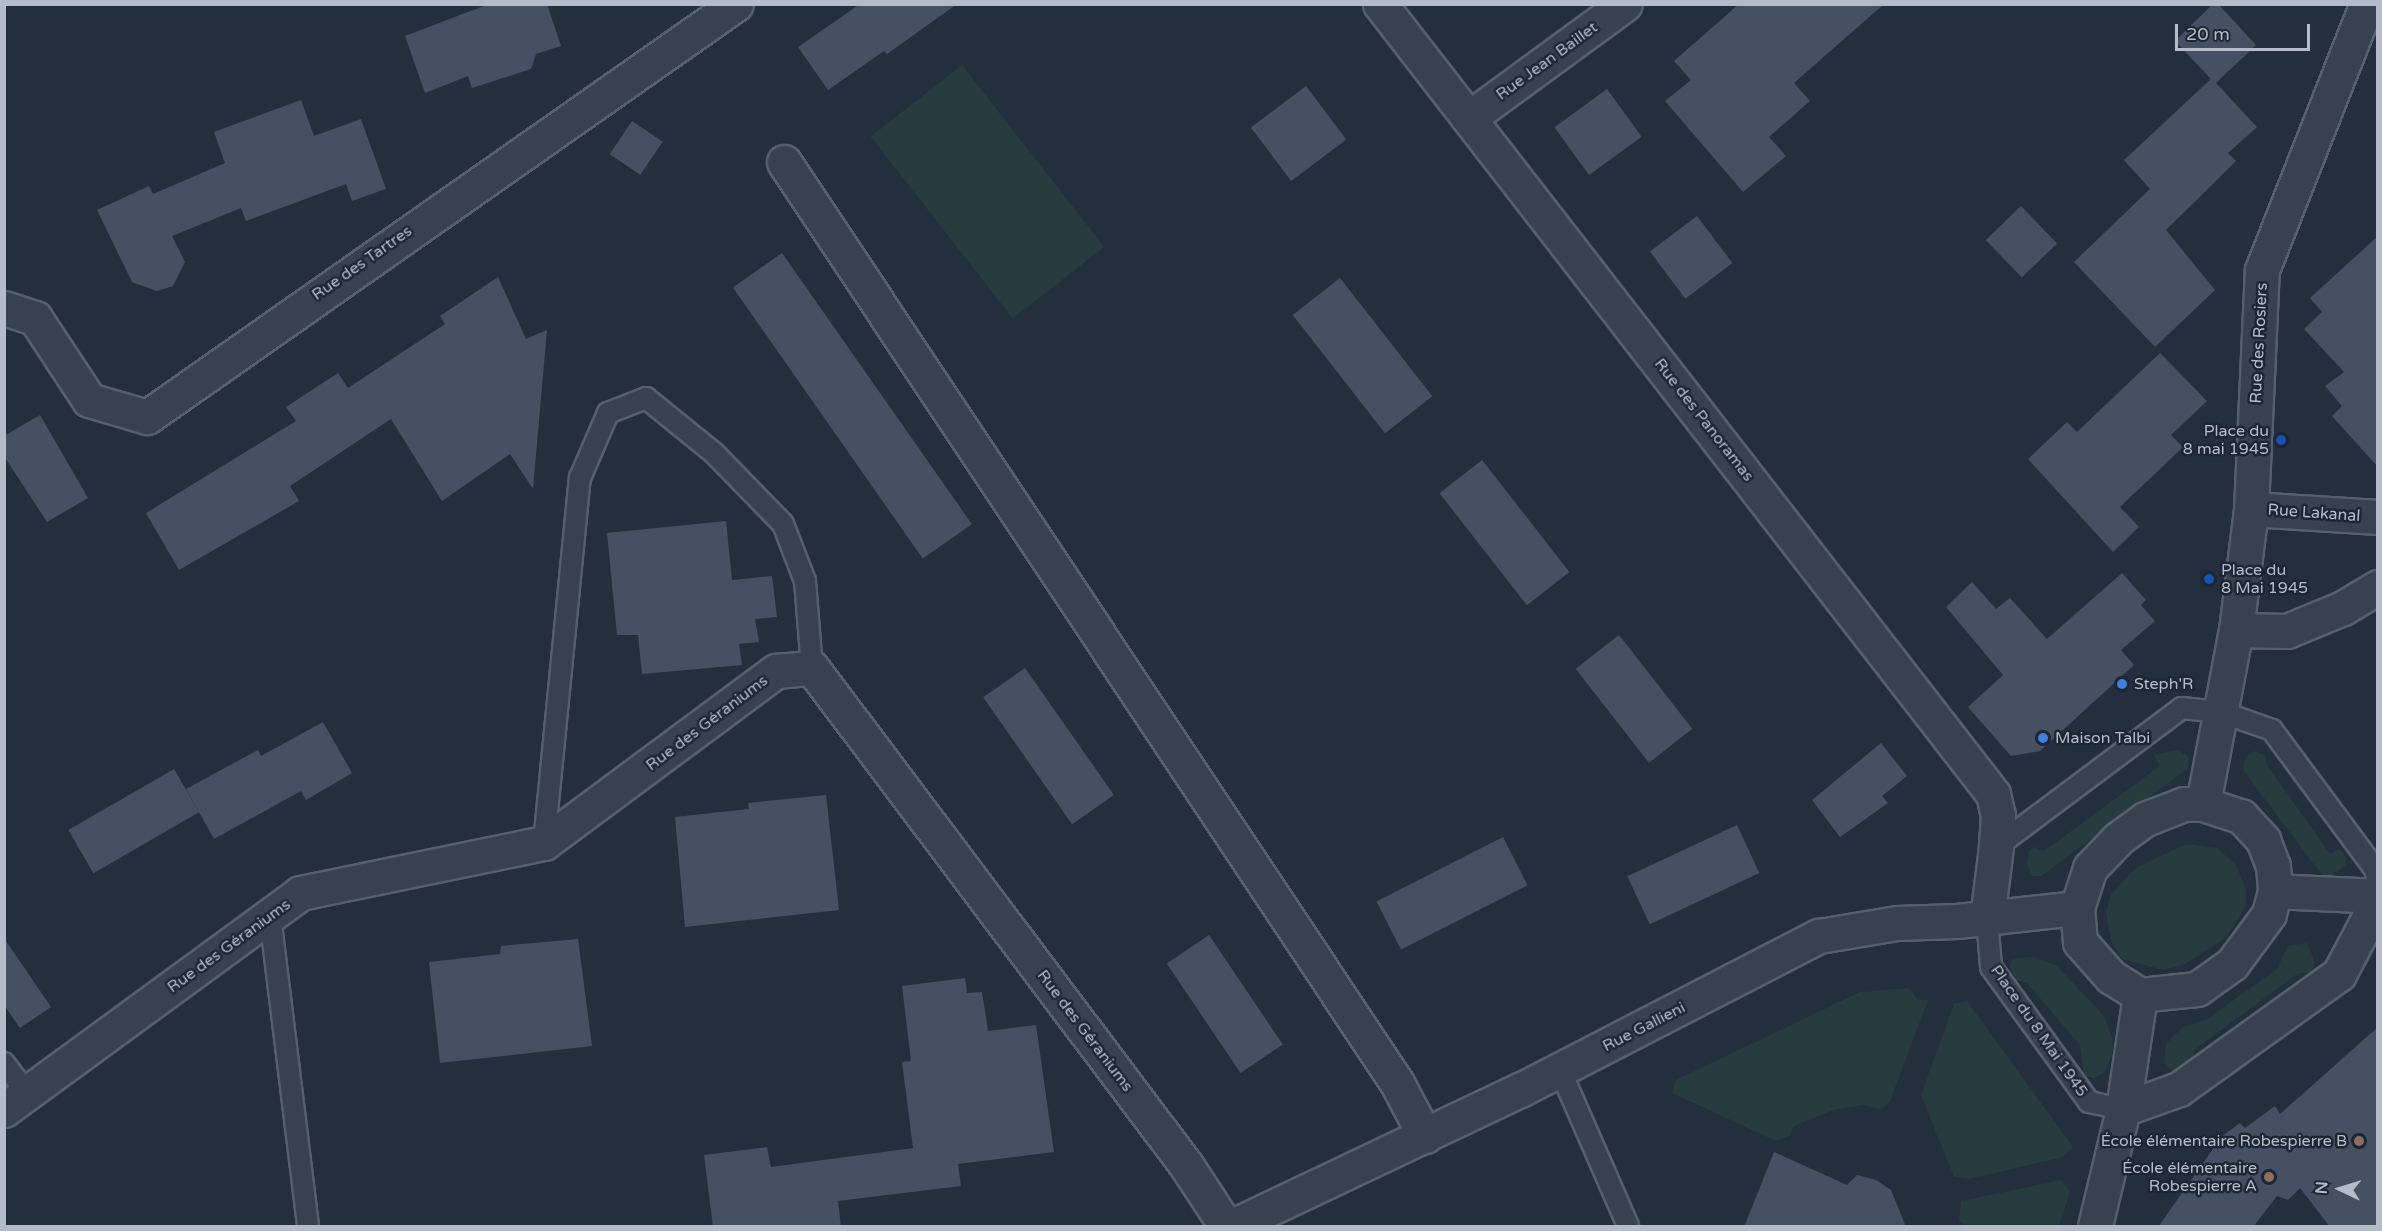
<!DOCTYPE html>
<meta charset="utf-8">
<style>
body{margin:0}
#map{position:relative;width:2382px;height:1231px;overflow:hidden;background:#242f3e;font-family:"Varela Round",sans-serif}
div>[style]{position:absolute}
[style*='--x']{left:calc(var(--x)*1px);top:calc(var(--y)*1px);width:calc(var(--w)*1px);rotate:calc(var(--a)*1deg)}
.green>*{inset:0;background:#263c3f;transform-origin:0 0}
.building>*{inset:0;background:#455162;transform-origin:0 0}
.roads{filter:drop-shadow(2px 0 #565f6c) drop-shadow(-2px 0 #565f6c) drop-shadow(0 2px #565f6c) drop-shadow(0 -2px #565f6c)}
.lane>*{height:20px;margin:-10px;padding:0 10px;transform-origin:10px;border-radius:10px;background:#38414e}
.street>*{height:33px;margin:-16.5px;padding:0 16.5px;transform-origin:16.5px;border-radius:16.5px;background:#38414e}
.dots>*{width:16px;height:16px;translate:-50% -50%;box-sizing:border-box;border:3px solid #1d2633;border-radius:50%}
span{translate:-50% -50%;white-space:nowrap;text-align:center;line-height:1.15;-webkit-text-stroke:5px #1d2633;paint-order:stroke}
.street-label{font-size:16px;color:#b4bcc9}
.poi-label{font-size:16px;color:#b4bcc9}
.right{translate:-100% -50%;text-align:right}
.left{translate:0 -50%;text-align:left}
.frame{position:absolute;inset:0;border:6px solid #b4bcc9;pointer-events:none}
.north{position:absolute;left:2310px;top:1159px;width:60px;height:60px;-webkit-text-stroke:4px #1d2633;paint-order:stroke;rotate:274deg;font-size:16px;font-weight:700;line-height:24px;text-align:center;color:#b4bcc9}
.north::after{content:'';display:block;margin:auto;width:21px;height:27px;background:#b4bcc9;clip-path:polygon(50% 0,100% 100%,50% 72%,0 100%)}
.scale{position:absolute;left:2175px;top:24px;width:135px;height:27px;box-sizing:border-box;border:3px solid #b4bcc9;border-top:0;padding-left:8px;font-size:18px;line-height:21px;white-space:nowrap;color:#b4bcc9;-webkit-text-stroke:4px #1d2633;paint-order:stroke}
</style>
<div id="map">
<div class="green">
<div style="left:962px;top:65px;width:231px;height:116px;rotate:52deg"></div>
<div style="clip-path:polygon(2178px 750px,2189px 757px,2187px 769px,2041px 876px,2032px 876px,2027px 865px,2029px 851px,2034px 847px,2044px 851px,2160px 766px,2154px 755px)"></div>
<div style="clip-path:polygon(2255px 751px,2265px 756px,2267px 765px,2330px 854px,2340px 849px,2347px 859px,2345px 866px,2325px 879px,2243px 770px,2246px 757px)"></div>
<div style="clip-path:polygon(2186px 844px,2217px 848px,2235px 864px,2246px 889px,2246px 905px,2236px 923px,2225px 938px,2185px 964px,2163px 970px,2122px 959px,2111px 941px,2106px 912px,2111px 894px,2137px 867px)"></div>
<div style="clip-path:polygon(2307px 943px,2315px 963px,2310px 972px,2297px 974px,2194px 1050px,2192px 1070px,2173px 1071px,2164px 1062px,2166px 1044px,2183px 1027px,2206px 1020px,2277px 969px,2288px 946px)"></div>
<div style="clip-path:polygon(2032px 957px,2056px 965px,2104px 1016px,2113px 1040px,2112px 1056px,2104px 1073px,2095px 1078px,2084px 1076px,2080px 1045px,2027px 983px,2016px 980px,2010px 966px,2012px 959px)"></div>
<div style="clip-path:polygon(1910px 988px,1918px 1000px,1928px 1000px,1890px 1101px,1881px 1109px,1863px 1105px,1833px 1110px,1794px 1126px,1790px 1135px,1776px 1141px,1672px 1093px,1676px 1080px,1860px 992px)"></div>
<div style="clip-path:polygon(1967px 1001px,2073px 1147px,2063px 1157px,1969px 1179px,1954px 1177px,1921px 1095px,1954px 1004px)"></div>
<div style="clip-path:polygon(2061px 1180px,2070px 1191px,2059px 1226px,1966px 1226px,1959px 1221px,1961px 1201px)"></div>
</div>
<div class="building">
<div style="clip-path:polygon(489px 4px,547px 4px,561px 46px,536px 54px,531px 69px,472px 88px,468px 76px,425px 93px,405px 36px)"></div>
<div style="clip-path:polygon(860px 4px,957px 4px,887px 54px,884px 51px,828px 90px,798px 47px)"></div>
<div style="clip-path:polygon(1739px 4px,1884px 4px,1794px 83px,1810px 101px,1769px 137px,1786px 156px,1743px 192px,1665px 101px,1691px 80px,1674px 61px)"></div>
<div style="clip-path:polygon(2213px 4px,2218px 4px,2256px 45px,2216px 83px,2257px 127px,2228px 153px,2236px 161px,2166px 230px,2215px 290px,2155px 347px,2074px 262px,2150px 189px,2124px 160px,2211px 79px,2175px 41px)"></div>
<div style="left:1306px;top:86px;width:67px;height:69px;rotate:53deg"></div>
<div style="left:1607px;top:89px;width:59px;height:65px;rotate:54deg"></div>
<div style="clip-path:polygon(301px 100px,314px 136px,361px 119px,386px 189px,352px 201px,346px 184px,246px 221px,241px 208px,172px 236px,185px 262px,173px 286px,157px 291px,132px 282px,97px 210px,149px 186px,153px 194px,225px 163px,214px 132px)"></div>
<div style="left:632px;top:121px;width:37px;height:40px;rotate:34deg"></div>
<div style="left:2021px;top:206px;width:52px;height:49px;rotate:46deg"></div>
<div style="left:1697px;top:216px;width:59px;height:59px;rotate:53deg"></div>
<div style="clip-path:polygon(2378px 236px,2378px 467px,2332px 416px,2342px 406px,2325px 386px,2344px 372px,2304px 329px,2322px 312px,2310px 298px)"></div>
<div style="left:782px;top:253px;width:331px;height:60px;rotate:55deg"></div>
<div style="clip-path:polygon(498px 277px,526px 339px,547px 330px,533px 489px,510px 454px,442px 501px,391px 419px,290px 486px,299px 501px,179px 570px,146px 513px,296px 421px,286px 407px,338px 373px,348px 388px,445px 324px,440px 316px)"></div>
<div style="left:1340px;top:278px;width:150px;height:60px;rotate:52deg"></div>
<div style="clip-path:polygon(2160px 353px,2207px 401px,2171px 435px,2183px 447px,2120px 507px,2139px 527px,2113px 552px,2028px 459px,2067px 422px,2077px 432px)"></div>
<div style="clip-path:polygon(40px 415px,88px 498px,47px 522px,4px 456px,4px 436px)"></div>
<div style="left:1482px;top:460px;width:142px;height:54px;rotate:52deg"></div>
<div style="clip-path:polygon(726px 521px,732px 580px,772px 576px,777px 617px,755px 619px,759px 642px,739px 644px,742px 665px,642px 674px,638px 635px,617px 635px,607px 533px)"></div>
<div style="clip-path:polygon(2122px 573px,2146px 600px,2141px 605px,2155px 621px,2121px 650px,2134px 665px,2040px 751px,2011px 756px,1968px 707px,2003px 675px,1946px 607px,1972px 582px,1996px 609px,2010px 598px,2047px 639px)"></div>
<div style="left:1619px;top:635px;width:119px;height:55px;rotate:52deg"></div>
<div style="left:1025px;top:668px;width:155px;height:51px;rotate:55deg"></div>
<div style="clip-path:polygon(323px 722px,352px 773px,306px 800px,301px 791px,214px 839px,186px 789px,258px 750px,261px 756px)"></div>
<div style="clip-path:polygon(1881px 743px,1907px 776px,1882px 796px,1888px 803px,1840px 837px,1812px 800px)"></div>
<div style="left:174px;top:769px;width:50px;height:122px;rotate:60deg"></div>
<div style="clip-path:polygon(826px 795px,839px 910px,685px 927px,675px 817px,749px 809px,748px 803px)"></div>
<div style="left:1737px;top:825px;width:53px;height:121px;rotate:65deg"></div>
<div style="left:1503px;top:837px;width:54px;height:142px;rotate:63deg"></div>
<div style="left:1209px;top:935px;width:132px;height:51px;rotate:56deg"></div>
<div style="clip-path:polygon(4px 938px,51px 1007px,20px 1028px,4px 1005px)"></div>
<div style="clip-path:polygon(578px 939px,592px 1046px,440px 1063px,429px 962px,500px 954px,501px 946px)"></div>
<div style="clip-path:polygon(965px 978px,967px 993px,982px 992px,988px 1031px,1036px 1025px,1054px 1152px,958px 1164px,961px 1186px,838px 1201px,841px 1227px,713px 1227px,704px 1155px,767px 1147px,771px 1167px,913px 1148px,902px 1062px,911px 1061px,902px 986px)"></div>
<div style="clip-path:polygon(2378px 1027px,2378px 1227px,2330px 1227px,2300px 1188px,2288px 1200px,2277px 1196px,2253px 1227px,2158px 1227px,2213px 1149px,2210px 1145px,2240px 1123px,2245px 1128px,2275px 1106px,2280px 1114px)"></div>
<div style="clip-path:polygon(1774px 1152px,1847px 1185px,1857px 1175px,1876px 1180px,1891px 1190px,1906px 1227px,1744px 1227px)"></div>
</div>
<div class="roads">
<div class="lane">
<div style="--x:544;--y:843;--w:367;--a:-84.4"></div>
<div style="--x:580;--y:478;--w:71;--a:-66.7"></div>
<div style="--x:608;--y:413;--w:41;--a:-21.5"></div>
<div style="--x:646;--y:398;--w:87;--a:39"></div>
<div style="--x:714;--y:453;--w:99;--a:45.8"></div>
<div style="--x:783;--y:524;--w:61;--a:68.9"></div>
<div style="--x:805;--y:581;--w:87;--a:85.4"></div>
<div style="--x:1996;--y:847;--w:232;--a:-36.8"></div>
<div style="--x:2182;--y:708;--w:39;--a:6"></div>
<div style="--x:2221;--y:712;--w:54;--a:19.4"></div>
<div style="--x:2272;--y:730;--w:173;--a:53.5"></div>
<div style="--x:2375;--y:869;--w:14;--a:78"></div>
<div style="--x:270;--y:916;--w:312;--a:83"></div>
<div style="--x:1987;--y:918;--w:49;--a:85.3"></div>
<div style="--x:1991;--y:967;--w:167;--a:54"></div>
<div style="--x:2089;--y:1102;--w:35;--a:12"></div>
<div style="--x:4;--y:1063;--w:39;--a:53"></div>
<div style="--x:1560;--y:1070;--w:170;--a:66.4"></div>
</div>
<div class="street">
<div style="--x:1380;--y:4;--w:1000;--a:52.19"></div>
<div style="--x:1993;--y:794;--w:22;--a:77"></div>
<div style="--x:1998;--y:815;--w:32;--a:94"></div>
<div style="--x:1996;--y:847;--w:72;--a:97.2"></div>
<div style="--x:1469;--y:118;--w:193;--a:-36.2"></div>
<div style="--x:784;--y:162;--w:1106;--a:56.35"></div>
<div style="--x:1397;--y:1083;--w:60;--a:62.2"></div>
<div style="--x:4;--y:308;--w:33;--a:18"></div>
<div style="--x:35;--y:318;--w:98;--a:56.6"></div>
<div style="--x:89;--y:400;--w:60;--a:16.3"></div>
<div style="--x:147;--y:417;--w:719;--a:-35.04"></div>
<div style="--x:2251;--y:509;--w:127;--a:3.6"></div>
<div style="--x:2236;--y:630;--w:51;--a:1.1"></div>
<div style="--x:2287;--y:631;--w:61;--a:-22.3"></div>
<div style="--x:2343;--y:608;--w:41;--a:-31"></div>
<div style="--x:2184;--y:804;--w:19;--a:0"></div>
<div style="--x:2203;--y:804;--w:40;--a:18"></div>
<div style="--x:2241;--y:816;--w:33;--a:47"></div>
<div style="--x:2263;--y:840;--w:28;--a:69"></div>
<div style="--x:2273;--y:866;--w:25;--a:85"></div>
<div style="--x:2275;--y:891;--w:24;--a:105"></div>
<div style="--x:2269;--y:914;--w:62;--a:126.5"></div>
<div style="--x:2232;--y:964;--w:43;--a:144.5"></div>
<div style="--x:2197;--y:989;--w:57;--a:174"></div>
<div style="--x:2140;--y:995;--w:34;--a:-148"></div>
<div style="--x:2111;--y:977;--w:47;--a:-131.5"></div>
<div style="--x:2080;--y:942;--w:34;--a:-95"></div>
<div style="--x:2077;--y:908;--w:42;--a:-72"></div>
<div style="--x:2090;--y:868;--w:42;--a:-46"></div>
<div style="--x:2119;--y:838;--w:32;--a:-36"></div>
<div style="--x:2145;--y:819;--w:42;--a:-21"></div>
<div style="--x:2203;--y:804;--w:177;--a:-79.3"></div>
<div style="--x:2236;--y:630;--w:122;--a:-82.9"></div>
<div style="--x:2251;--y:509;--w:239;--a:-87.4"></div>
<div style="--x:2262;--y:270;--w:286;--a:-68.5"></div>
<div style="--x:2275;--y:891;--w:103;--a:2.8"></div>
<div style="--x:2123;--y:1109;--w:59;--a:-19.7"></div>
<div style="--x:2179;--y:1089;--w:197;--a:-35.7"></div>
<div style="--x:2339;--y:974;--w:84;--a:-62.2"></div>
<div style="--x:4;--y:1110;--w:367;--a:-36.2"></div>
<div style="--x:300;--y:893;--w:249;--a:-11.6"></div>
<div style="--x:544;--y:843;--w:289;--a:-36.6"></div>
<div style="--x:776;--y:671;--w:36;--a:-5"></div>
<div style="--x:812;--y:668;--w:622;--a:53.04"></div>
<div style="--x:1186;--y:1165;--w:73;--a:56.7"></div>
<div style="--x:1233;--y:1226;--w:320;--a:-25.4"></div>
<div style="--x:1522;--y:1089;--w:334;--a:-27.3"></div>
<div style="--x:1819;--y:936;--w:79;--a:-9.5"></div>
<div style="--x:1897;--y:923;--w:60;--a:-1.9"></div>
<div style="--x:1957;--y:921;--w:121;--a:-6.2"></div>
<div style="--x:2095;--y:1226;--w:120;--a:-76.5"></div>
<div style="--x:2123;--y:1109;--w:115;--a:-81.5"></div>
</div>
</div>
<div class="dots">
<div style="left:2281px;top:440px;background:#1a4fb4"></div>
<div style="left:2209px;top:579px;background:#1a4fb4"></div>
<div style="left:2122px;top:684px;background:#3f7fe0"></div>
<div style="left:2043px;top:738px;background:#3f7fe0"></div>
<div style="left:2359px;top:1141px;background:#8d6e63"></div>
<div style="left:2269px;top:1177px;background:#8d6e63"></div>
</div>
<div class="street-label">
<span style="left:1547px;top:61px;rotate:-36deg">Rue Jean Baillet</span>
<span style="left:362px;top:263px;rotate:-35deg">Rue des Tartres</span>
<span style="left:2259px;top:343px;rotate:-87deg">Rue des Rosiers</span>
<span style="left:1704px;top:420px;rotate:52deg">Rue des Panoramas</span>
<span style="left:2314px;top:513px;rotate:4deg">Rue Lakanal</span>
<span style="left:707px;top:723px;rotate:-37deg">Rue des Géraniums</span>
<span style="left:229px;top:946px;rotate:-36deg">Rue des Géraniums</span>
<span style="left:1644px;top:1027px;rotate:-27deg">Rue Gallieni</span>
<span style="left:1085px;top:1031px;rotate:53deg">Rue des Géraniums</span>
<span style="left:2039px;top:1031px;rotate:55deg">Place du 8 Mai 1945</span>
</div>
<div class="poi-label">
<span class="right" style="left:2269px;top:440px">Place du<br>8 mai 1945</span>
<span class="left" style="left:2221px;top:579px">Place du<br>8 Mai 1945</span>
<span class="left" style="left:2134px;top:684px">Steph'R</span>
<span class="left" style="left:2055px;top:738px">Maison Talbi</span>
<span class="right" style="left:2347px;top:1141px">École élémentaire Robespierre B</span>
<span class="right" style="left:2257px;top:1177px">École élémentaire<br>Robespierre A</span>
</div>
<div class="frame"></div>
<div class="north">N</div>
<div class="scale">20 m</div>
</div>
